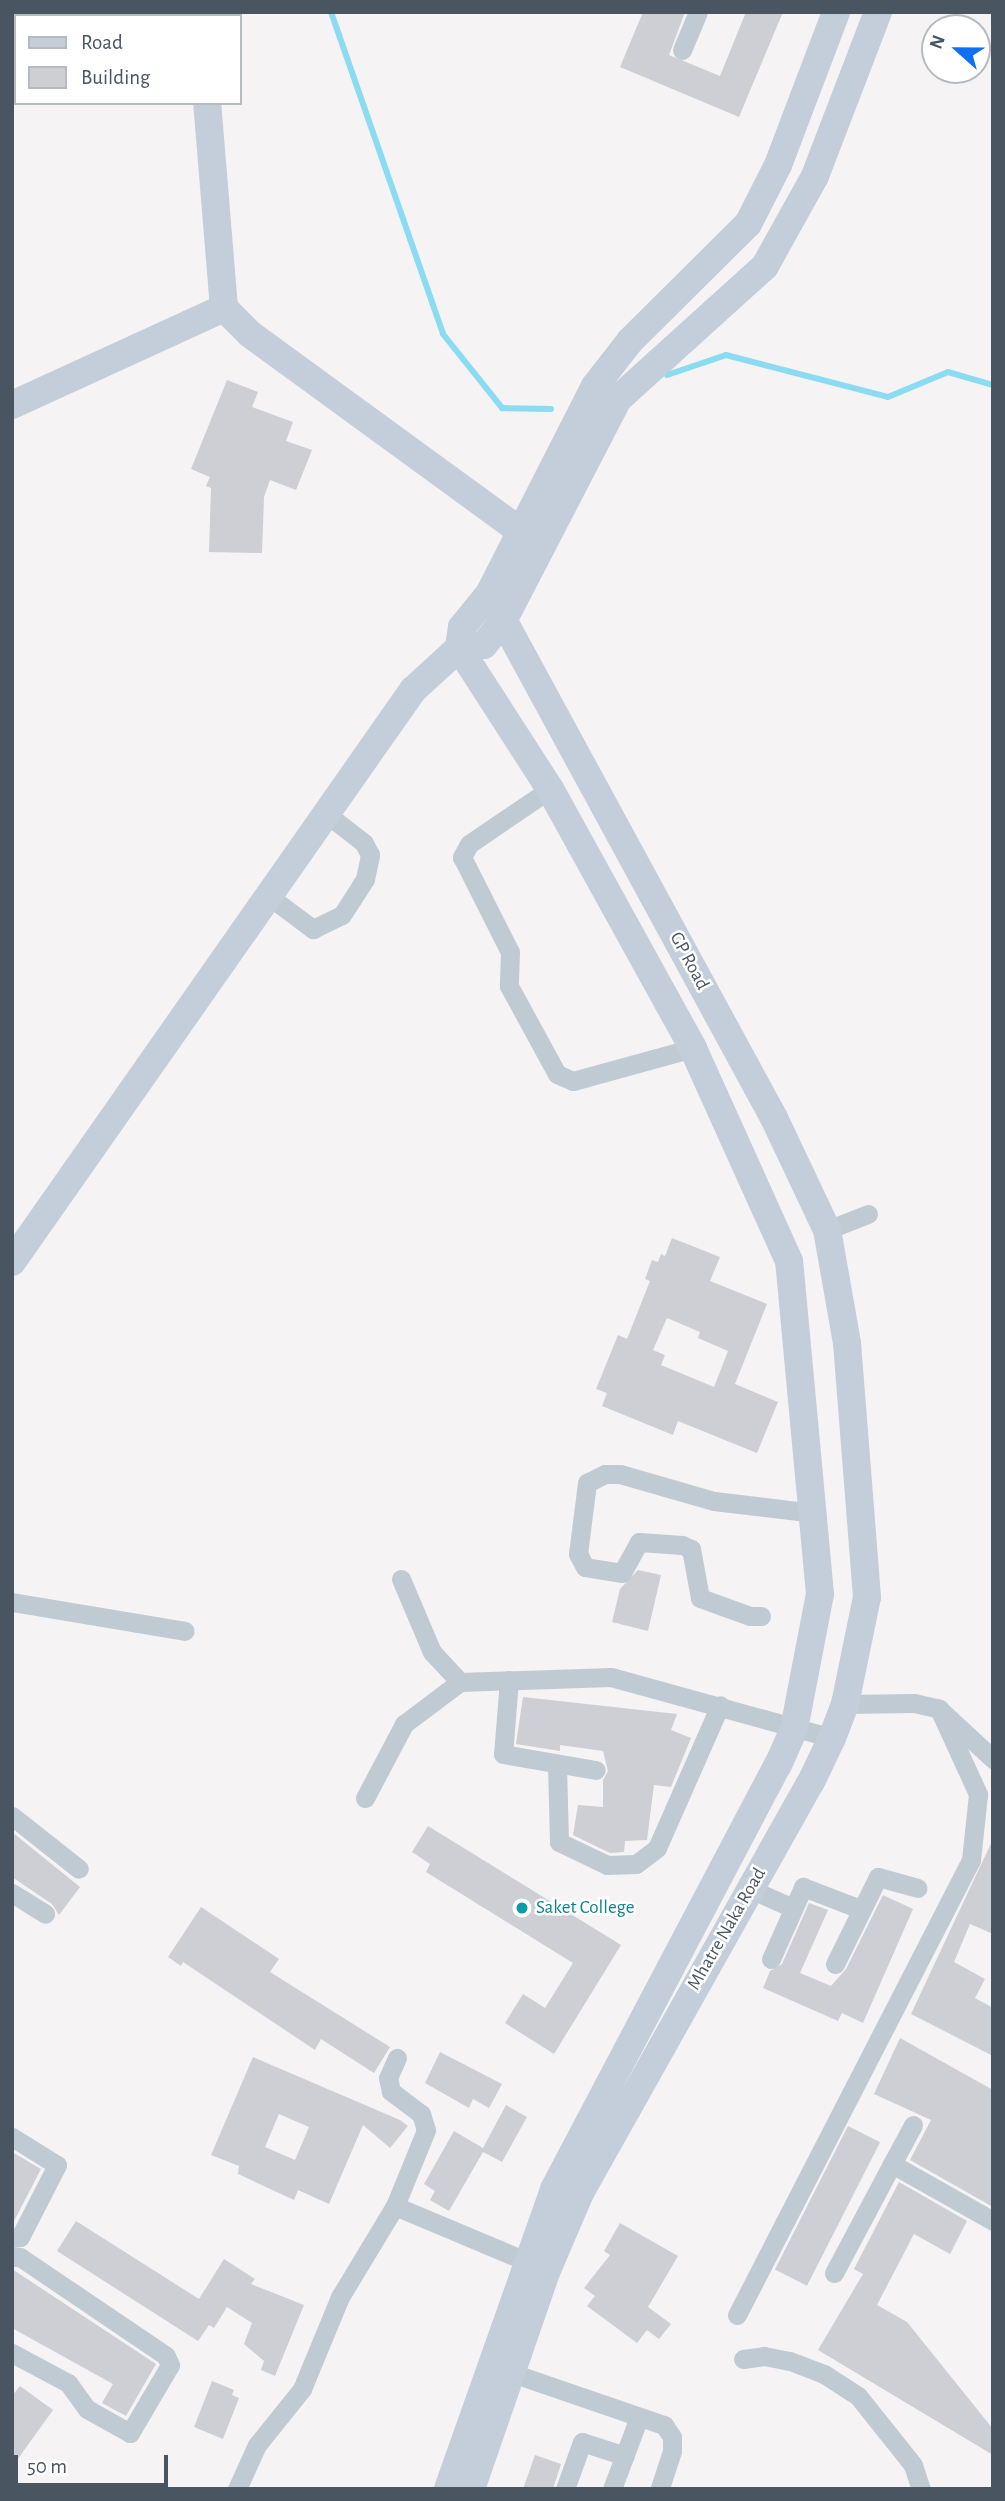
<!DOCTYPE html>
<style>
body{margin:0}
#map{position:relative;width:1005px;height:2501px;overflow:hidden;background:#f5f3f3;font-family:"Alegreya Sans",sans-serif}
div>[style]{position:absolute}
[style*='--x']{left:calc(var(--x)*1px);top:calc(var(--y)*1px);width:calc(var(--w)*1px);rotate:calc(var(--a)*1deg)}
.stream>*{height:6px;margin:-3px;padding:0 3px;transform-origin:3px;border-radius:3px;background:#8bdcf3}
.building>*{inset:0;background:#cdcfd5;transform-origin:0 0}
.street>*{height:19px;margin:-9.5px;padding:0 9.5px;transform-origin:9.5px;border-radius:9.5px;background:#c0cad3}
.secondary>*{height:28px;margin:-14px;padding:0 14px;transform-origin:14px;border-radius:14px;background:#c3ceda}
.dots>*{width:19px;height:19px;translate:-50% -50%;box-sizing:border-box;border:4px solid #fff;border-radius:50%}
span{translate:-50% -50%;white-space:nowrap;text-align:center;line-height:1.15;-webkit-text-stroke:5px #fff;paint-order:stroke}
.street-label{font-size:19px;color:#495662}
.culture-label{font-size:19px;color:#0d838f}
.left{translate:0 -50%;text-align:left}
.frame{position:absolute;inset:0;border:14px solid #495662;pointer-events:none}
.legend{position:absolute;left:14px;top:14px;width:228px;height:91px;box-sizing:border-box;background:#fff;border:2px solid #b6bbc0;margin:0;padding:9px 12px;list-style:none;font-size:21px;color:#495662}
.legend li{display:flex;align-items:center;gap:14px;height:35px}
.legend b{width:35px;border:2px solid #b6bbc0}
.north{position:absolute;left:921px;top:14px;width:70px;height:70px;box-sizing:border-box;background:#fff;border:2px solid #b6bbc0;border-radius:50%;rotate:291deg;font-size:19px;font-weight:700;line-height:28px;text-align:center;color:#495662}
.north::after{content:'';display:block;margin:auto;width:24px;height:32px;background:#0f70f3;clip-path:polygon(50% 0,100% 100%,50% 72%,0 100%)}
.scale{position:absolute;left:14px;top:2455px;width:154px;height:32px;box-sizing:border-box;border:4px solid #495662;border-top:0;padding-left:9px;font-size:21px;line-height:24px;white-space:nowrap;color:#495662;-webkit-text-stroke:5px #fff;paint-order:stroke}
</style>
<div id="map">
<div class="stream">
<div style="--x:331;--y:12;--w:341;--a:70.8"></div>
<div style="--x:443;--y:334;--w:95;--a:51.4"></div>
<div style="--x:502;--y:408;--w:49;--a:1.2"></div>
<div style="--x:667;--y:375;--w:62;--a:-18.7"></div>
<div style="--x:726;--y:355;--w:167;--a:14.5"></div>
<div style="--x:888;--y:397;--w:65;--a:-22.6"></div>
<div style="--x:948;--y:372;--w:47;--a:16.1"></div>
</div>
<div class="building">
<div style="clip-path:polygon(643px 12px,685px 12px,669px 55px,720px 76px,746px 12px,783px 12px,739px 117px,620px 67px)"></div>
<div style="clip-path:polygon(227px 380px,258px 392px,252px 407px,293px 422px,286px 441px,312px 450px,296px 490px,270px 480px,264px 497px,262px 553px,209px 552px,211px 488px,206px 486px,210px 477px,191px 469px)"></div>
<div style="clip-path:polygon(evenodd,672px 1238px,720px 1257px,710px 1281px,767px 1304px,735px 1384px,778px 1402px,757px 1453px,678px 1421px,673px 1435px,602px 1406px,607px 1393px,596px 1389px,618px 1335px,627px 1339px,650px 1281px,645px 1279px,652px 1260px,658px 1262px,661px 1254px,665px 1256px,672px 1238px,667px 1318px,700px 1332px,698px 1338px,728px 1351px,714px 1387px,661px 1365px,665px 1355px,653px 1350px,667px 1318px)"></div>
<div style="clip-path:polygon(638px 1570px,661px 1575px,648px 1631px,612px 1622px,620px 1589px)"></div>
<div style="clip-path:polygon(523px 1697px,677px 1714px,671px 1730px,691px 1738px,671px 1787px,654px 1785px,647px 1840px,625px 1841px,624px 1852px,610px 1853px,573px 1835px,578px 1805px,603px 1807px,603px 1780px,608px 1771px,603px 1751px,560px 1745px,560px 1751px,516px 1744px)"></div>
<div style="clip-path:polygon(428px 1826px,621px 1945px,554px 2054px,505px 2023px,523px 1994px,545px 2008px,573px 1963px,426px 1872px,430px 1864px,412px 1852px)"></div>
<div style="clip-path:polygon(12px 1832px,80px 1887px,59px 1915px,52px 1904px,12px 1877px)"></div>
<div style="clip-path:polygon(993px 1839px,993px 1934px,970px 1924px,954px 1962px,985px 1979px,975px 1998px,993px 2008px,993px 2056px,911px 2014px)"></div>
<div style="clip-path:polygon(883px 1895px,913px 1909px,863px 2023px,842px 2013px,838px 2021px,763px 1988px,770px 1971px,782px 1964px,809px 1903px,828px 1910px,800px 1973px,831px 1986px,846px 1969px)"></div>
<div style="clip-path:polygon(201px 1907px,279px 1959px,270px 1972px,390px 2047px,374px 2073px,321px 2039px,315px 2050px,183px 1962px,181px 1966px,168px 1957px)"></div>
<div style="clip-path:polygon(900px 2038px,993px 2090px,993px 2207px,910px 2160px,931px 2120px,874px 2094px)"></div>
<div style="clip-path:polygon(440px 2052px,502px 2084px,489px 2108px,473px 2099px,469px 2108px,425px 2083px)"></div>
<div style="clip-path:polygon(evenodd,253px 2057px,400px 2120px,408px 2126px,390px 2148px,363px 2125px,329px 2204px,298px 2190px,294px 2200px,238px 2174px,239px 2166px,211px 2155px,253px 2057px,279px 2114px,309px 2127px,295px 2160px,265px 2147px,279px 2114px)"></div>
<div style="clip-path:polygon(506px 2105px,527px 2117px,502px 2162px,483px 2152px,449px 2211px,430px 2200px,435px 2191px,424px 2184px,454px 2131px,483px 2148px)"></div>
<div style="left:848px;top:2126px;width:36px;height:161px;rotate:27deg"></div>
<div style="clip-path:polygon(12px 2152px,41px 2169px,12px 2225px)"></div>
<div style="clip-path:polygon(899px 2182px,967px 2221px,950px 2254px,914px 2234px,877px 2305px,907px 2322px,993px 2429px,993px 2455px,818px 2350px,863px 2274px,854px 2269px)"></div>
<div style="clip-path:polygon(76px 2221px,199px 2299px,224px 2259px,255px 2279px,251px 2284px,304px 2305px,275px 2376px,261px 2370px,264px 2361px,244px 2344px,252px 2323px,227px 2307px,214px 2328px,209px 2325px,198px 2341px,57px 2251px)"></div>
<div style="clip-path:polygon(620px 2223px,678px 2256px,648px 2307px,671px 2324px,659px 2339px,647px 2330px,637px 2343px,587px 2306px,595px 2296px,584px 2288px,610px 2255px,604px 2251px)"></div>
<div style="clip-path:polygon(12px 2269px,156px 2364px,126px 2416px,102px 2403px,113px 2384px,12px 2328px)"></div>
<div style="clip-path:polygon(212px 2381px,234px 2390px,232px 2395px,239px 2398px,223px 2439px,194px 2427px)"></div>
<div style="clip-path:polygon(20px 2386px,53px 2410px,12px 2467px,12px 2396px)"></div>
<div style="clip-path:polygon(535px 2455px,561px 2464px,553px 2489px,523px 2489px)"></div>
</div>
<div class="street">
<div style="--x:682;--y:50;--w:41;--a:-67.2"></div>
<div style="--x:550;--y:789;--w:98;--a:145.8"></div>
<div style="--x:469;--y:844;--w:15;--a:118"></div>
<div style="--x:462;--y:857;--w:106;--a:63.2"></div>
<div style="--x:510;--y:952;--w:34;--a:92"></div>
<div style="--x:509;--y:986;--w:100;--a:61.4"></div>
<div style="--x:557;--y:1074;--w:17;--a:24"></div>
<div style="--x:573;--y:1081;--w:124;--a:-15.4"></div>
<div style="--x:270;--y:897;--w:54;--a:36.7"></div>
<div style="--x:313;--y:929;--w:32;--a:-26"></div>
<div style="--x:342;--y:915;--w:43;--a:-57.4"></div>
<div style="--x:365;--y:879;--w:25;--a:-78"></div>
<div style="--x:370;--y:855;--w:13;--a:-117"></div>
<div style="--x:364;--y:843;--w:46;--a:-142.1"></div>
<div style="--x:827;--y:1230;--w:44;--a:-21.3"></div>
<div style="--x:401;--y:1579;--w:79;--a:67"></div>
<div style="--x:432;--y:1652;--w:41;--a:47"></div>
<div style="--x:12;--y:1602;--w:175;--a:9.5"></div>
<div style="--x:761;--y:1616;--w:11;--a:180"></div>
<div style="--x:750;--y:1616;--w:53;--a:-160.2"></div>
<div style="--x:700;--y:1598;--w:50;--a:-100.4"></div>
<div style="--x:691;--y:1549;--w:10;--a:-156"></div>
<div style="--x:682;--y:1545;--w:43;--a:-176"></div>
<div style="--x:639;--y:1542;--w:35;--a:119"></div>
<div style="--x:622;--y:1573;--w:37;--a:-171"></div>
<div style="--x:585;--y:1567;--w:15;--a:-118"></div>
<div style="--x:578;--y:1554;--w:72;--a:-82.8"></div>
<div style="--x:587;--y:1483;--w:20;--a:-27"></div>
<div style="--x:605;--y:1474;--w:15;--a:0"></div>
<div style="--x:620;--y:1474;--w:98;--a:16"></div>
<div style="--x:714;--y:1501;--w:102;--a:6.8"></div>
<div style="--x:509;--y:1680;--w:74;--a:94.6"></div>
<div style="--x:503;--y:1754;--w:94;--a:9.8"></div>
<div style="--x:845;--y:1704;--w:69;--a:-0.8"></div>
<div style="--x:914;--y:1703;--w:26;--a:13"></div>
<div style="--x:939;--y:1709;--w:74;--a:42.8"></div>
<div style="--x:557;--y:1765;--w:77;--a:88.5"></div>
<div style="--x:559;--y:1842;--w:53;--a:25.6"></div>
<div style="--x:607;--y:1865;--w:29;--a:-2"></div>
<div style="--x:636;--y:1864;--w:26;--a:-37"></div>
<div style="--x:657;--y:1848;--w:156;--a:-66.2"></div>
<div style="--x:365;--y:1798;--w:84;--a:-62.2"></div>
<div style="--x:404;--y:1724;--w:70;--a:-36.9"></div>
<div style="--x:460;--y:1682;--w:151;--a:-1.9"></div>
<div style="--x:611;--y:1677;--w:229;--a:15.4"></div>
<div style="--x:12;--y:1816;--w:85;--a:38.3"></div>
<div style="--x:750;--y:1889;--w:47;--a:23.8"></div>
<div style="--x:12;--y:1893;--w:39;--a:32"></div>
<div style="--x:771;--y:1959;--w:79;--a:-66"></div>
<div style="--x:803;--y:1887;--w:61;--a:21.1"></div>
<div style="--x:835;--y:1964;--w:97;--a:-63.7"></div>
<div style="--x:878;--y:1877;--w:41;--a:15.4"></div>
<div style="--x:913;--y:2125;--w:44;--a:118.3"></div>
<div style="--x:892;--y:2164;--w:116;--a:29.4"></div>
<div style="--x:12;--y:2137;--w:53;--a:31.9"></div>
<div style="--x:57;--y:2165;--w:81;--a:117.2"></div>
<div style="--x:20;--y:2237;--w:8;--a:173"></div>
<div style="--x:395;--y:2206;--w:157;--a:22.8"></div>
<div style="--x:12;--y:2257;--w:8;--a:0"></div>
<div style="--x:20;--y:2257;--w:176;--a:34.1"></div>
<div style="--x:166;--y:2356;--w:10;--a:66"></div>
<div style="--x:170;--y:2365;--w:79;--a:120.5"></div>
<div style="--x:130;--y:2433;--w:49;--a:-150.8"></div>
<div style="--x:87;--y:2409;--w:32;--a:-126"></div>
<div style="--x:68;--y:2383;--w:64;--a:-151.8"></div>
<div style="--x:834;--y:2273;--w:123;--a:-62"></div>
<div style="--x:737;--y:2315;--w:512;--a:-62.78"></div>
<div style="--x:971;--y:1860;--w:66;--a:-83.9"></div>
<div style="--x:978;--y:1794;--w:94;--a:-114.6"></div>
<div style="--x:743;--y:2359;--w:21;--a:-8"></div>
<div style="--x:764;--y:2356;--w:26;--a:11"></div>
<div style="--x:790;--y:2361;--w:36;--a:21"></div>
<div style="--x:824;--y:2374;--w:40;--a:32.9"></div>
<div style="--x:858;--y:2396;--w:88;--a:51.4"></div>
<div style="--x:913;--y:2465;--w:25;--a:72"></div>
<div style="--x:512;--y:2373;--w:161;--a:18.9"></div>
<div style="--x:664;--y:2425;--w:14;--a:56"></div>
<div style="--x:672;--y:2437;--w:14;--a:90"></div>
<div style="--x:672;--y:2451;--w:40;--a:108"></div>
<div style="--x:237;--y:2489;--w:48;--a:-65.6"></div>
<div style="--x:257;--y:2445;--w:72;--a:-51.2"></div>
<div style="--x:302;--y:2389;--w:100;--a:-67.6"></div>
<div style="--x:340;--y:2297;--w:106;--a:-58.9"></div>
<div style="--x:395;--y:2206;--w:82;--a:-67.8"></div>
<div style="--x:426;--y:2130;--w:17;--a:-107"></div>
<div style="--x:421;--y:2114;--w:38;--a:-143"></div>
<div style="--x:391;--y:2091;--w:13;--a:-103"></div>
<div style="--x:388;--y:2078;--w:22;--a:-66"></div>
<div style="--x:565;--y:2489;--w:50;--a:-70.1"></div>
<div style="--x:582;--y:2442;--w:45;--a:18"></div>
<div style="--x:612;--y:2489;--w:77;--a:-69.4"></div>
</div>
<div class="secondary">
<div style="--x:199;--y:12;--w:4;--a:90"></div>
<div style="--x:224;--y:308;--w:37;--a:45"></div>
<div style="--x:250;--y:334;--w:353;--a:36.1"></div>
<div style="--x:12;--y:405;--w:233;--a:-24.6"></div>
<div style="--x:224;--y:308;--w:206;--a:-94.7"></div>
<div style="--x:459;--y:648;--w:21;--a:-82"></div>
<div style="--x:462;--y:627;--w:43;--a:-50.7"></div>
<div style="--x:489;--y:594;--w:233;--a:-63"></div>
<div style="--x:595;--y:386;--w:57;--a:-52.1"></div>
<div style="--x:630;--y:341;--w:166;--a:-44.8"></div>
<div style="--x:748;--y:224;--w:66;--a:-63"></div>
<div style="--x:778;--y:165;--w:164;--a:-69.2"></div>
<div style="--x:12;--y:1262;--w:699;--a:-54.97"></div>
<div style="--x:413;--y:690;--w:62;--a:-42.4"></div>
<div style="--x:459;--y:648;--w:25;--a:-7"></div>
<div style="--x:484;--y:645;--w:33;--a:-52"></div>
<div style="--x:504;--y:619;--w:248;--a:-62.6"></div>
<div style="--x:618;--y:399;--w:198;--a:-42.1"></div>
<div style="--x:765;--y:266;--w:103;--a:-60.9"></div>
<div style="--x:815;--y:176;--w:176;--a:-69"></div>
<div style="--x:448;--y:2489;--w:318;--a:-70.5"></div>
<div style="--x:554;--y:2189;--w:480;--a:-62.2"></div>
<div style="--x:778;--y:1765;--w:39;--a:-66"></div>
<div style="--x:794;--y:1729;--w:137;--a:-79.1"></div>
<div style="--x:820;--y:1594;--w:334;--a:-95.3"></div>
<div style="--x:789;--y:1261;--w:234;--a:-114.3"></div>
<div style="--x:693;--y:1048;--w:296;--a:-118.9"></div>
<div style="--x:550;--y:789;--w:168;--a:-122.8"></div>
<div style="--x:471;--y:2489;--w:232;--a:-70.9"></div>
<div style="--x:547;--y:2270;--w:84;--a:-66.8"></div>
<div style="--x:580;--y:2193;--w:471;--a:-60.7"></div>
<div style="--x:811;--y:1782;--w:49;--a:-64.5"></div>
<div style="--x:832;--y:1738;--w:36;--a:-69"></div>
<div style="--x:845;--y:1704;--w:109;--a:-78.4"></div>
<div style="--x:867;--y:1597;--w:255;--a:-94.5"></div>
<div style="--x:847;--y:1343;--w:115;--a:-100"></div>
<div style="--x:827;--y:1230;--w:124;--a:-115.3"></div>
<div style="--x:774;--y:1118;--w:596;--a:-118.54"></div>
</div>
<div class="dots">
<div style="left:522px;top:1908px;background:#0f9aa8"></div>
</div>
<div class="street-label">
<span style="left:689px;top:961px;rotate:62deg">GP Road</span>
<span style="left:727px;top:1929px;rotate:-60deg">Mhatre Naka Road</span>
</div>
<div class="culture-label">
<span class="left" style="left:536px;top:1908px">Saket College</span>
</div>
<div class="frame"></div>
<ul class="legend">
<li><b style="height:9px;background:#c3ceda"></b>Road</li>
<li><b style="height:19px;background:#cdcfd5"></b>Building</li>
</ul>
<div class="north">N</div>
<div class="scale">50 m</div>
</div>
